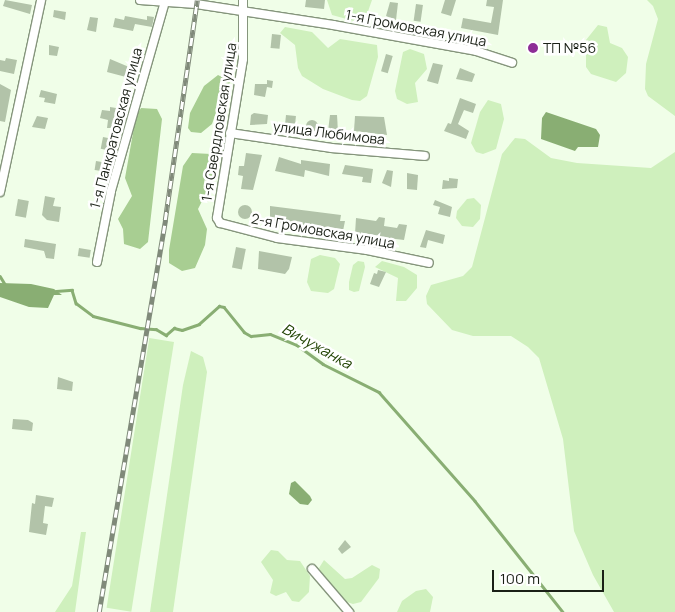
<!DOCTYPE html>
<meta charset="utf-8">
<style>
body{margin:0}
#map{position:relative;width:675px;height:612px;overflow:hidden;background:#f0fee8;font-family:Manrope,sans-serif}
div>[style]{position:absolute}
[style*='--x']{left:calc(var(--x)*1px);top:calc(var(--y)*1px);width:calc(var(--w)*1px);rotate:calc(var(--a)*1deg)}
.green>*{inset:0;background:#cff0bd;transform-origin:0 0}
.forest>*{inset:0;background:#a8ce92}
.water>*{inset:0;background:#89ae73}
.stream>*{height:2.5px;margin:-1.25px;padding:0 1.25px;transform-origin:1.25px;border-radius:1.25px;background:#89ae73}
.building>*{inset:0;background:#b2c3a9;transform-origin:0 0}
.round{border-radius:50%}
.roads{filter:drop-shadow(1px 0 #85957c) drop-shadow(-1px 0 #85957c) drop-shadow(0 1px #85957c) drop-shadow(0 -1px #85957c)}
.street>*{height:8px;margin:-4px;padding:0 4px;transform-origin:4px;border-radius:4px;background:#fff}
.rail>*{height:4.5px;margin-top:-2.25px;transform-origin:0;background:repeating-linear-gradient(90deg,#fff 0 8px,#808a7a 0 16px);box-sizing:border-box;border-block:1px solid #808a7a}
.dots>*{width:14px;height:14px;translate:-50% -50%;box-sizing:border-box;border:2px solid #fff;border-radius:50%}
span{translate:-50% -50%;white-space:nowrap;text-align:center;line-height:1.15;-webkit-text-stroke:5px #fff;paint-order:stroke}
.street-label{font-size:14px;color:#1a2016}
.poi-label{font-size:14px;color:#1a2016}
.left{translate:0 -50%;text-align:left}
.water-label{font-size:15px;color:#224404;font-style:italic}
.scale{position:absolute;left:492px;top:570px;width:112px;height:22px;box-sizing:border-box;border:2px solid #1a2016;border-top:0;padding-left:6px;font-size:15px;line-height:18px;white-space:nowrap;color:#1a2016;-webkit-text-stroke:4px #fff;paint-order:stroke}
</style>
<div id="map">
<div class="green">
<div style="clip-path:polygon(327px 0,372px 0,366px 17px,354px 21px,332px 15px)"></div>
<div style="clip-path:polygon(647px 0,675px 0,675px 116px,648px 96px,645px 89px,646px 64px,658px 19px,653px 6px)"></div>
<div style="clip-path:polygon(598px 25px,607px 27px,610px 43px,622px 48px,628px 57px,626px 73px,616px 82px,591px 74px,586px 67px,586px 40px)"></div>
<div style="clip-path:polygon(285px 27px,312px 32px,328px 48px,340px 39px,377px 45px,378px 57px,367px 96px,360px 101px,352px 100px,323px 89px,302px 76px,298px 68px,295px 45px,280px 33px)"></div>
<div style="clip-path:polygon(410px 49px,424px 54px,427px 69px,415px 83px,418px 102px,407px 104px,397px 99px,395px 91px,403px 52px)"></div>
<div style="clip-path:polygon(488px 100px,501px 104px,504px 119px,496px 149px,483px 154px,476px 152px,471px 143px,480px 112px)"></div>
<div style="clip-path:polygon(515px 138px,525px 139px,551px 158px,577px 163px,651px 168px,675px 152px,675px 612px,614px 612px,593px 575px,574px 531px,563px 439px,539px 358px,528px 347px,511px 336px,473px 336px,452px 330px,427px 304px,426px 296px,431px 285px,463px 276px,472px 267px,502px 154px)"></div>
<div style="clip-path:polygon(474px 198px,481px 205px,480px 219px,473px 227px,462px 226px,456px 218px,457px 211px,467px 199px)"></div>
<div style="clip-path:polygon(320px 255px,335px 258px,340px 264px,334px 289px,328px 293px,311px 291px,307px 282px,311px 259px)"></div>
<div style="clip-path:polygon(358px 261px,364px 262px,365px 267px,359px 291px,354px 292px,349px 290px,349px 282px,353px 265px)"></div>
<div style="clip-path:polygon(382px 261px,404px 267px,417px 275px,417px 288px,406px 301px,396px 301px,398px 278px,375px 267px)"></div>
<div style="left:174px;top:342px;width:273px;height:25px;rotate:99deg"></div>
<div style="clip-path:polygon(191px 351px,203px 357px,207px 372px,173px 612px,150px 612px,183px 385px)"></div>
<div style="clip-path:polygon(81px 532px,86px 532px,75px 612px,55px 612px,72px 586px)"></div>
<div style="clip-path:polygon(271px 550px,278px 551px,287px 560px,300px 561px,310px 576px,309px 592px,299px 602px,292px 601px,286px 592px,276px 596px,270px 593px,273px 580px,261px 562px)"></div>
<div style="clip-path:polygon(324px 560px,345px 579px,352px 578px,372px 565px,380px 569px,379px 578px,361px 602px,353px 604px,347px 602px,321px 574px,319px 568px)"></div>
<div style="clip-path:polygon(426px 589px,433px 597px,430px 612px,397px 612px,402px 601px,416px 591px)"></div>
</div>
<div class="forest">
<div style="clip-path:polygon(218px 75px,230px 81px,228px 90px,220px 101px,212px 124px,201px 133px,191px 132px,188px 128px,190px 113px,204px 86px)"></div>
<div style="clip-path:polygon(141px 108px,157px 109px,162px 119px,148px 242px,140px 249px,124px 244px,123px 229px,118px 219px,132px 196px,125px 178px,136px 116px)"></div>
<div style="clip-path:polygon(192px 153px,211px 154px,217px 172px,198px 209px,207px 229px,205px 245px,195px 268px,182px 271px,169px 263px,169px 250px,183px 166px)"></div>
</div>
<div class="water">
<div style="clip-path:polygon(546px 112px,596px 129px,600px 135px,598px 147px,578px 147px,575px 151px,541px 139px,542px 118px)"></div>
<div style="clip-path:polygon(0 283px,31px 284px,54px 289px,62px 295px,54px 295px,48px 308px,29px 307px,0 297px)"></div>
<div style="clip-path:polygon(295px 481px,310px 496px,312px 500px,308px 505px,300px 504px,289px 494px,291px 483px)"></div>
</div>
<div class="stream">
<div style="--x:0;--y:276;--w:9;--a:58"></div>
<div style="--x:56;--y:291;--w:16;--a:-4"></div>
<div style="--x:72;--y:290;--w:14;--a:73"></div>
<div style="--x:76;--y:303;--w:21;--a:37"></div>
<div style="--x:93;--y:316;--w:49;--a:14.3"></div>
<div style="--x:140;--y:328;--w:16;--a:4"></div>
<div style="--x:156;--y:329;--w:12;--a:31"></div>
<div style="--x:166;--y:335;--w:11;--a:-41"></div>
<div style="--x:174;--y:328;--w:8;--a:14"></div>
<div style="--x:182;--y:330;--w:18;--a:-19"></div>
<div style="--x:199;--y:324;--w:27;--a:-42"></div>
<div style="--x:219;--y:306;--w:5;--a:11"></div>
<div style="--x:224;--y:307;--w:32;--a:51"></div>
<div style="--x:244;--y:332;--w:8;--a:30"></div>
<div style="--x:251;--y:336;--w:19;--a:-6"></div>
<div style="--x:270;--y:334;--w:29;--a:22"></div>
<div style="--x:297;--y:345;--w:32;--a:36"></div>
<div style="--x:323;--y:364;--w:63;--a:26.6"></div>
<div style="--x:379;--y:392;--w:145;--a:48.6"></div>
<div style="--x:475;--y:501;--w:142;--a:51.6"></div>
</div>
<div class="building">
<div style="clip-path:polygon(5px 0,32px 5px,30px 14px,3px 6px)"></div>
<div style="clip-path:polygon(306px 0,325px 0,324px 9px,305px 7px)"></div>
<div style="clip-path:polygon(445px 0,456px 0,451px 16px,441px 13px)"></div>
<div style="clip-path:polygon(487px 0,503px 0,498px 35px,461px 28px,463px 18px,491px 23px,494px 7px,486px 6px)"></div>
<div style="clip-path:polygon(390px 2px,398px 3px,396px 20px,386px 16px)"></div>
<div style="left:416px;top:4px;width:7px;height:17px;rotate:8deg"></div>
<div style="clip-path:polygon(54px 10px,66px 12px,65px 20px,53px 17px)"></div>
<div style="clip-path:polygon(125px 16px,147px 20px,147px 16px,154px 17px,152px 27px,135px 24px,133px 31px,113px 27px,115px 18px,124px 20px)"></div>
<div style="clip-path:polygon(90px 17px,98px 18px,96px 32px,87px 30px)"></div>
<div style="left:272px;top:34px;width:9px;height:14px;rotate:6deg"></div>
<div style="clip-path:polygon(49px 45px,59px 47px,57px 56px,49px 55px)"></div>
<div style="left:386px;top:54px;width:7px;height:18px;rotate:16deg"></div>
<div style="clip-path:polygon(6px 58px,17px 60px,14px 74px,0 71px,0 60px,5px 61px)"></div>
<div style="clip-path:polygon(110px 59px,129px 67px,126px 77px,107px 72px)"></div>
<div style="clip-path:polygon(433px 63px,443px 65px,438px 84px,427px 81px)"></div>
<div style="clip-path:polygon(460px 68px,475px 74px,472px 82px,456px 79px)"></div>
<div style="clip-path:polygon(267px 80px,273px 81px,272px 88px,267px 87px,265px 97px,254px 95px,255px 84px,267px 84px)"></div>
<div style="clip-path:polygon(0 84px,11px 90px,5px 122px,0 121px)"></div>
<div style="clip-path:polygon(41px 90px,57px 94px,55px 104px,44px 102px,45px 98px,39px 97px)"></div>
<div style="clip-path:polygon(460px 98px,476px 104px,473px 113px,464px 110px,458px 124px,469px 131px,466px 139px,444px 131px,448px 123px,451px 124px)"></div>
<div style="clip-path:polygon(110px 107px,116px 108px,112px 128px,107px 128px,108px 120px,100px 118px,102px 110px,110px 111px)"></div>
<div style="clip-path:polygon(254px 113px,268px 115px,267px 124px,250px 125px,251px 115px)"></div>
<div style="left:286px;top:115px;width:10px;height:14px;rotate:6deg"></div>
<div style="clip-path:polygon(330px 115px,337px 115px,338px 132px,328px 131px)"></div>
<div style="clip-path:polygon(37px 116px,48px 118px,45px 129px,32px 127px)"></div>
<div style="clip-path:polygon(355px 116px,384px 117px,387px 135px,354px 131px)"></div>
<div class="round" style="left:306px;top:120px;width:12px;height:12px"></div>
<div style="left:103px;top:137px;width:10px;height:12px;rotate:11deg"></div>
<div style="clip-path:polygon(246px 153px,262px 155px,253px 190px,241px 189px,243px 176px,238px 175px,239px 166px,244px 166px)"></div>
<div style="clip-path:polygon(279px 157px,301px 164px,301px 160px,330px 164px,329px 176px,305px 170px,304px 177px,275px 171px)"></div>
<div style="left:96px;top:161px;width:12px;height:9px;rotate:9deg"></div>
<div style="clip-path:polygon(345px 165px,373px 169px,371px 183px,362px 182px,363px 177px,342px 174px)"></div>
<div style="clip-path:polygon(387px 170px,393px 171px,391px 187px,382px 183px)"></div>
<div style="clip-path:polygon(407px 173px,418px 175px,417px 190px,407px 189px)"></div>
<div style="clip-path:polygon(449px 178px,458px 179px,457px 188px,442px 189px,443px 180px,449px 181px)"></div>
<div style="clip-path:polygon(45px 196px,55px 198px,53px 206px,61px 207px,59px 222px,47px 220px,42px 215px)"></div>
<div style="left:18px;top:199px;width:11px;height:17px;rotate:10deg"></div>
<div style="clip-path:polygon(435px 200px,452px 207px,450px 217px,438px 214px,440px 207px,433px 205px)"></div>
<div class="round" style="left:238px;top:205px;width:14px;height:14px"></div>
<div style="clip-path:polygon(270px 206px,341px 215px,340px 221px,345px 221px,343px 231px,270px 221px)"></div>
<div style="clip-path:polygon(379px 217px,385px 218px,384px 226px,397px 228px,399px 224px,407px 225px,404px 240px,355px 234px,356px 218px,376px 221px)"></div>
<div style="clip-path:polygon(426px 230px,445px 235px,443px 244px,428px 240px,426px 248px,420px 247px)"></div>
<div style="clip-path:polygon(25px 239px,56px 244px,54px 259px,46px 258px,44px 251px,24px 247px)"></div>
<div style="left:236px;top:247px;width:10px;height:21px;rotate:11deg"></div>
<div style="left:79px;top:248px;width:12px;height:8px;rotate:9deg"></div>
<div style="clip-path:polygon(259px 251px,292px 257px,289px 269px,285px 274px,258px 269px)"></div>
<div style="clip-path:polygon(378px 270px,386px 272px,379px 287px,370px 284px,374px 273px,377px 274px)"></div>
<div style="clip-path:polygon(58px 377px,73px 382px,72px 391px,57px 389px)"></div>
<div style="clip-path:polygon(13px 419px,28px 420px,33px 423px,32px 431px,12px 429px)"></div>
<div style="clip-path:polygon(36px 495px,54px 498px,52px 507px,45px 506px,43px 523px,48px 524px,46px 535px,29px 532px,32px 503px,35px 504px)"></div>
<div style="clip-path:polygon(345px 540px,351px 547px,342px 554px,338px 549px)"></div>
</div>
<div class="roads">
<div class="street">
<div style="--x:140;--y:0;--w:56;--a:4.1"></div>
<div style="--x:196;--y:4;--w:139;--a:8.7"></div>
<div style="--x:333;--y:25;--w:145;--a:10.3"></div>
<div style="--x:476;--y:51;--w:38;--a:18"></div>
<div style="--x:243;--y:0;--w:59;--a:90"></div>
<div style="--x:243;--y:59;--w:161;--a:99.3"></div>
<div style="--x:217;--y:218;--w:6;--a:59"></div>
<div style="--x:220;--y:223;--w:59;--a:14.7"></div>
<div style="--x:277;--y:238;--w:91;--a:7.6"></div>
<div style="--x:367;--y:250;--w:63;--a:11.8"></div>
<div style="--x:230;--y:133;--w:103;--a:8.4"></div>
<div style="--x:332;--y:148;--w:93;--a:4.9"></div>
<div style="--x:0;--y:192;--w:196;--a:-77.9"></div>
<div style="--x:97;--y:262;--w:72;--a:-78.8"></div>
<div style="--x:111;--y:191;--w:197;--a:-74.1"></div>
<div style="--x:312;--y:569;--w:57;--a:49.3"></div>
</div>
</div>
<div class="rail">
<div style="--x:99;--y:612;--w:398;--a:-80.4"></div>
<div style="--x:165;--y:220;--w:222;--a:-81.7"></div>
</div>
<div class="dots">
<div style="left:533px;top:48px;background:#8d2d96"></div>
</div>
<div class="street-label">
<span style="left:416px;top:28px;rotate:11deg">1-я Громовская улица</span>
<span style="left:219px;top:122px;rotate:-81deg">1-я Свердловская улица</span>
<span style="left:116px;top:128px;rotate:-75deg">1-я Панкратовская улица</span>
<span style="left:329px;top:133px;rotate:7deg">улица Любимова</span>
<span style="left:323px;top:231px;rotate:10deg">2-я Громовская улица</span>
</div>
<div class="poi-label">
<span class="left" style="left:543px;top:48px">ТП №56</span>
</div>
<div class="water-label">
<span style="left:317px;top:346px;rotate:29deg">Вичужанка</span>
</div>
<div class="scale">100 m</div>
</div>
